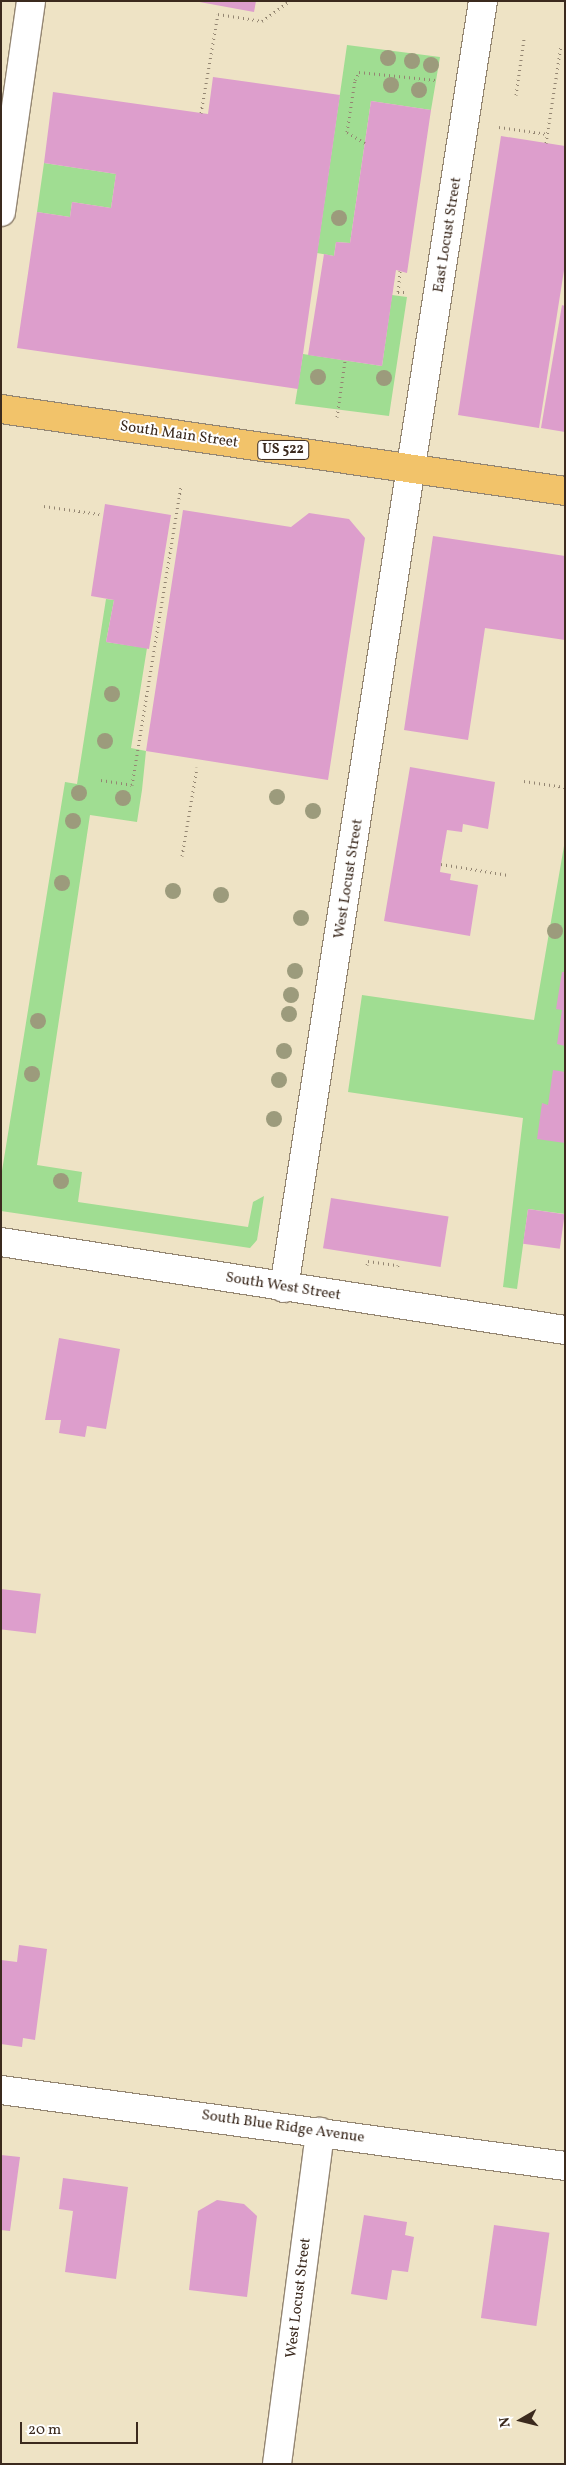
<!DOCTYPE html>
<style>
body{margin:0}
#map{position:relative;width:566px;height:2465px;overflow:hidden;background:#eee3c5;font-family:Vollkorn,serif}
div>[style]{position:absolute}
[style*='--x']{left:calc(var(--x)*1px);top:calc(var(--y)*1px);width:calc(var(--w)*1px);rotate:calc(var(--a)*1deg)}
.green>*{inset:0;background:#a0dd92}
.building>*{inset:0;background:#dd9ecc;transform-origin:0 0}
.path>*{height:3px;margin-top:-1.5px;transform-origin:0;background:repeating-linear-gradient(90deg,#948672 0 1px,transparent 0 5px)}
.roads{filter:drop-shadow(1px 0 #948672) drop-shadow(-1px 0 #948672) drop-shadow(0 1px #948672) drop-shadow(0 -1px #948672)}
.minor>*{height:28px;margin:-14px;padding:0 14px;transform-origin:14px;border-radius:14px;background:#fff}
.major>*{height:28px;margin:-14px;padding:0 14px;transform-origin:14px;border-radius:14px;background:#f2c36a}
.trees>*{width:16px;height:16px;margin:-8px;border-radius:50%;background:#9c9b7c}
span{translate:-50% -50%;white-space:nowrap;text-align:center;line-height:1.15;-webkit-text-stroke:4px #fff;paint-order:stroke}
.shield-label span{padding:1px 4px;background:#fff;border:1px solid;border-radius:4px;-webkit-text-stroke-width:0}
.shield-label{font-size:14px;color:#3b2a1e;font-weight:700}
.street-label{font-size:15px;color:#3b2a1e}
.frame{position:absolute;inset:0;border:2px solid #3b2a1e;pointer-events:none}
.north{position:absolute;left:496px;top:2395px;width:50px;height:50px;-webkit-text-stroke:4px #fff;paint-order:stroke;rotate:262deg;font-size:14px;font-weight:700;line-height:20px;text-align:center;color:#3b2a1e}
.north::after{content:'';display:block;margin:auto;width:18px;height:22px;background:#3b2a1e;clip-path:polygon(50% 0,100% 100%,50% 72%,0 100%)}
.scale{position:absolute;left:20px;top:2422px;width:118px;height:22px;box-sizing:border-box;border:2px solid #3b2a1e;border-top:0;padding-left:6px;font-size:15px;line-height:18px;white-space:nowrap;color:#3b2a1e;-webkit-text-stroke:4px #fff;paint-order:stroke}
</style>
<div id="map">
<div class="green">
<div style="clip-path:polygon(347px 45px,440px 57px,431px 110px,371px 101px,350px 243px,336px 242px,334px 256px,317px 253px)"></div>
<div style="clip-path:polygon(44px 163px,116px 174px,111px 208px,72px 202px,70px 217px,37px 212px)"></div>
<div style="clip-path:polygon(392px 295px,407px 297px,389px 416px,295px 404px,303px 354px,382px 366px)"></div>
<div style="clip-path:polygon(106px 599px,114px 600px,106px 642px,147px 648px,131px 748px,146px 751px,142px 790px,137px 822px,90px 815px,37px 1165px,82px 1172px,78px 1202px,248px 1227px,253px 1202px,264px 1196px,257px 1240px,250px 1248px,1px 1211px,1px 1177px,65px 782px,77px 784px)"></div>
<div style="clip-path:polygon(565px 840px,565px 1214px,528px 1209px,517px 1289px,503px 1287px,523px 1118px,348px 1092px,362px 995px,534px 1020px)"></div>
</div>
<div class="building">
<div style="clip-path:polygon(194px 1px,256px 1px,254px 12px)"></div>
<div style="clip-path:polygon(213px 77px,340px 95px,298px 389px,17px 348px,37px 212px,70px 217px,72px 202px,111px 208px,116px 174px,44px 163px,53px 92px,208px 114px)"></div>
<div style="clip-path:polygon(371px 101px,431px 110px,407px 273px,396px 270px,382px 366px,308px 355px,324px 254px,334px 256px,336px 242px,350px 243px)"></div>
<div style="clip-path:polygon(501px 136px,565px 146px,565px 264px,539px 428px,458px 415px)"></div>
<div style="clip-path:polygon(562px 305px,565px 306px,565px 432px,541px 428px)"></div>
<div style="clip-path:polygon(105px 504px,171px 515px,149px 649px,106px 642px,114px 600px,91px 596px)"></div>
<div style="clip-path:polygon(183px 510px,291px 527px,309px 513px,349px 519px,365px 538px,328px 780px,146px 751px)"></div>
<div style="clip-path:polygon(433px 536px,565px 556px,565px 640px,485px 628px,468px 740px,404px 730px)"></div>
<div style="clip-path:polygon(410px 767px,495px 782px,488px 829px,463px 824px,462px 832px,447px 830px,441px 864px,440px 872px,451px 874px,450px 880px,478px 885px,470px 936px,384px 921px)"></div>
<div style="clip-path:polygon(562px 972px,565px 972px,565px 1046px,557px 1044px,562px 1010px,556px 1009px)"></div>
<div style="clip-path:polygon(553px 1070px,565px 1072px,565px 1143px,537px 1139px,542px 1103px,548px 1105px)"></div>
<div style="left:331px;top:1198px;width:119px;height:51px;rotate:9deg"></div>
<div style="left:528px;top:1209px;width:37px;height:35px;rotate:8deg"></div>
<div style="clip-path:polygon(59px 1338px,120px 1349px,106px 1429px,87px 1426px,85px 1437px,59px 1433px,61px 1420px,45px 1420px)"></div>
<div style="left:1px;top:1589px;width:40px;height:40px;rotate:7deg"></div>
<div style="clip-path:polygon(19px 1945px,47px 1949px,35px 2040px,23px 2038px,22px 2047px,1px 2044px,1px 1960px,17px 1962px)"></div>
<div style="clip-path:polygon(1px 2155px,20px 2157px,10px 2231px,1px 2230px)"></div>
<div style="clip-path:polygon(63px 2178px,128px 2187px,116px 2279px,65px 2272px,73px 2211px,59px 2209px)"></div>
<div style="clip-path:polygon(217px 2200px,244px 2204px,257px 2216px,247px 2297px,189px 2290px,198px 2211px)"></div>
<div style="clip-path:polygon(364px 2215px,407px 2222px,405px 2235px,414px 2237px,408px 2272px,392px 2270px,387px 2300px,351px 2294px)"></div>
<div style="left:494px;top:2225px;width:56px;height:94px;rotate:8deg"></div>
</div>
<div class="path">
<div style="--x:516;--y:95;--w:57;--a:-81.9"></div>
<div style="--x:201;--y:113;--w:100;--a:-80.3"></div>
<div style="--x:218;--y:14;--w:45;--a:9"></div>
<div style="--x:262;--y:21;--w:34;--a:-36"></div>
<div style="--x:499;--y:127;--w:49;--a:8.3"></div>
<div style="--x:365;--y:143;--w:21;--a:-149"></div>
<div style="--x:347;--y:132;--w:53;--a:-81.3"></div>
<div style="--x:355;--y:80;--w:9;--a:-63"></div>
<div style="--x:359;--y:72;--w:77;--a:5.9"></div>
<div style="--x:546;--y:143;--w:99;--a:-81.3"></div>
<div style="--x:400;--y:271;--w:21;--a:95"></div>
<div style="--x:398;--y:292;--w:6;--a:0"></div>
<div style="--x:337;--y:417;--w:57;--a:-81.9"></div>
<div style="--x:44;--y:506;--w:56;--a:8.3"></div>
<div style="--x:101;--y:780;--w:31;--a:9"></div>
<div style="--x:132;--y:785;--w:302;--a:-80.7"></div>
<div style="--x:524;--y:781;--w:41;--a:8.3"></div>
<div style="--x:182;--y:856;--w:90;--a:-80.4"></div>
<div style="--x:441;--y:864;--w:68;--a:9.3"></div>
<div style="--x:367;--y:1265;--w:4;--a:-76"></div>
<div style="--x:368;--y:1261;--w:30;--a:8"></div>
<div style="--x:398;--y:1265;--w:4;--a:104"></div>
</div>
<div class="roads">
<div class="minor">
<div style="--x:1;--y:212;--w:213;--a:-81.9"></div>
<div style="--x:1;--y:1242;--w:571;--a:8.87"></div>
<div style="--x:284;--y:1288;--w:1302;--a:-81.21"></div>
<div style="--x:1;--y:2090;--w:569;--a:7.67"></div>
<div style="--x:277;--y:2464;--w:335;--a:-82.6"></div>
</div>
<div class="major">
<div style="--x:1;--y:409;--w:570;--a:8.27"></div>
</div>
</div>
<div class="trees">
<div style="left:388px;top:58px"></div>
<div style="left:412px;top:61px"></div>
<div style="left:431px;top:65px"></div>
<div style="left:391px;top:85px"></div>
<div style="left:419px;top:90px"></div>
<div style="left:339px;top:218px"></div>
<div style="left:318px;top:377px"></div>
<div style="left:384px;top:378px"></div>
<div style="left:112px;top:694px"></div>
<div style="left:105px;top:741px"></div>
<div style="left:79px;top:793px"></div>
<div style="left:277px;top:797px"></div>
<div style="left:123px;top:798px"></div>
<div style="left:313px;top:811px"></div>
<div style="left:73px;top:821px"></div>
<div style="left:62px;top:883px"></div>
<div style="left:173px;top:891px"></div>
<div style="left:221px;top:895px"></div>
<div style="left:301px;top:918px"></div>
<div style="left:555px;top:931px"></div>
<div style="left:295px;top:971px"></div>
<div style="left:291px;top:995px"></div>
<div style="left:289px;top:1014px"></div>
<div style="left:38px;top:1021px"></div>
<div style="left:284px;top:1051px"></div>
<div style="left:32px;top:1074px"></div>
<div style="left:279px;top:1080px"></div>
<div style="left:274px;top:1119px"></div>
<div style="left:61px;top:1181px"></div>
</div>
<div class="shield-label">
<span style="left:283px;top:450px">US 522</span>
</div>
<div class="street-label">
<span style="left:448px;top:235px;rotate:-81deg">East Locust Street</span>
<span style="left:179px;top:435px;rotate:8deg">South Main Street</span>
<span style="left:349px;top:879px;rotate:-81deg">West Locust Street</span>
<span style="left:283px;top:1287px;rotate:9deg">South West Street</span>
<span style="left:283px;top:2127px;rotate:8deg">South Blue Ridge Avenue</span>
<span style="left:299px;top:2298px;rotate:-83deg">West Locust Street</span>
</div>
<div class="frame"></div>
<div class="north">N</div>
<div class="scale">20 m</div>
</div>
